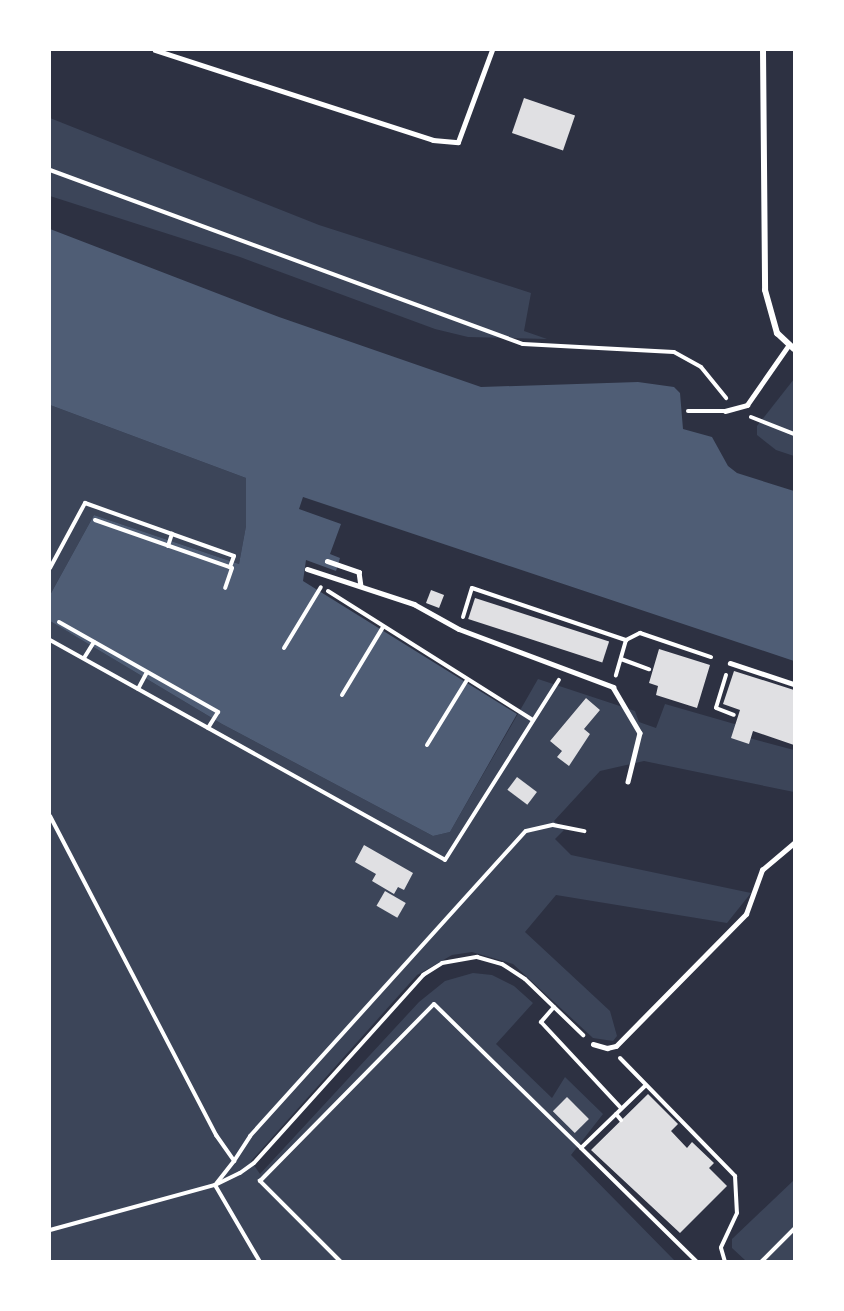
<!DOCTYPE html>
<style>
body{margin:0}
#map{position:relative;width:844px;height:1311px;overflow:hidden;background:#2d3142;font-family:Raleway,sans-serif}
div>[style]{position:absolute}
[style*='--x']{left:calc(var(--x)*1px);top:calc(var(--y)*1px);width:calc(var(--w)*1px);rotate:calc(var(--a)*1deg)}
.green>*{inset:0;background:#3c4559}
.water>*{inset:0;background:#4f5d75}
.building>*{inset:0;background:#e0e0e3;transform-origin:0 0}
.path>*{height:4px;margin:-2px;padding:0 2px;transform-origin:2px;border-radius:2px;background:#fff}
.service>*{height:4.5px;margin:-2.25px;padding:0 2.25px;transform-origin:2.25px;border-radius:2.25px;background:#fff}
.minor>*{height:6px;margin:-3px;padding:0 3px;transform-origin:3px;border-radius:3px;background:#fff}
span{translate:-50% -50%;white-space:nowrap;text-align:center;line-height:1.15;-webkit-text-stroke:5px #fff;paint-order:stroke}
.frame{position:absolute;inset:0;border:51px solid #fff;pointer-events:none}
</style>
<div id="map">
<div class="green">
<div style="clip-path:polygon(50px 118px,319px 225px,531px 293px,524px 331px,547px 339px,468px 337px,435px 329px,240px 257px,50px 196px)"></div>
<div style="clip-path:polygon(794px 379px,794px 456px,776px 450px,757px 435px,757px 426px)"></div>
<div style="clip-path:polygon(50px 405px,246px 478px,246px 526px,239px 564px,94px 515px,50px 595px)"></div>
<div style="clip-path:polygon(evenodd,50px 621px,222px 724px,433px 836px,450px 832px,538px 679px,635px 711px,639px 722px,656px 728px,665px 704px,745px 727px,742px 736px,794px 750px,794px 792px,644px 761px,600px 771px,554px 821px,564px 830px,555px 839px,571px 855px,751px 893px,727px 923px,556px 895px,525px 932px,610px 1011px,617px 1036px,613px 1041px,593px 1038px,513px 964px,472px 952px,452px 955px,417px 975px,251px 1161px,260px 1174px,419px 1002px,445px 981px,473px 973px,492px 975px,514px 986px,533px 1003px,496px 1044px,552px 1098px,565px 1077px,603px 1114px,571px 1155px,675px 1261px,50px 1261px,50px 621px,586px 698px,600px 710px,584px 729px,590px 734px,575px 753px,564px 753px,550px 741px,586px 698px)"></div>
<div style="clip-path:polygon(794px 1180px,794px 1261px,746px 1261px,732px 1248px,732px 1239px)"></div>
</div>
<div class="water">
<div style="clip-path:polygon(50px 229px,279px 317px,481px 387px,638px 382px,674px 387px,680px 393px,683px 429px,712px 437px,728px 466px,737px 473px,794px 491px,794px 661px,303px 497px,299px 509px,341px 524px,330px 554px,340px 558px,336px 571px,306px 560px,303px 581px,517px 714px,450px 832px,433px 836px,222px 724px,50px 621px,50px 595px,94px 515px,239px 564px,246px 526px,246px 478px,50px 405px)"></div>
</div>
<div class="building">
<div style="left:524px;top:98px;width:54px;height:37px;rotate:19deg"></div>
<div style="left:431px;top:590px;width:14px;height:14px;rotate:21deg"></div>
<div style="left:475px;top:598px;width:141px;height:22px;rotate:18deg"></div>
<div style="clip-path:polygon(659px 649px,710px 665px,697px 708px,656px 695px,658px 686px,649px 683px)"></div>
<div style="clip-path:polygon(734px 671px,794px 690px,794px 745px,753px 731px,749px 744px,731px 738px,740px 710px,723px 704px)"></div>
<div style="clip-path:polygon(586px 698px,600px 710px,584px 729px,590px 734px,569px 766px,557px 757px,562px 751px,550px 741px)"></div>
<div style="left:517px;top:777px;width:25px;height:16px;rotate:37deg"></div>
<div style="clip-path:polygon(364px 845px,413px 873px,404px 890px,398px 887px,394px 894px,372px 881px,376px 874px,355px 862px)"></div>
<div style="left:385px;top:891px;width:24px;height:17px;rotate:30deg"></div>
<div style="clip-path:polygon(648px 1094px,678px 1124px,671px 1131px,687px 1148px,692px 1142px,714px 1163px,709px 1168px,727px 1186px,680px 1233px,591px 1150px)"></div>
<div style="left:567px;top:1097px;width:31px;height:20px;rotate:45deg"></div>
</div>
<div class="path">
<div style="--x:50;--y:170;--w:504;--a:20.2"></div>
<div style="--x:523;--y:344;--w:151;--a:3"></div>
<div style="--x:674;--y:352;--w:31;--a:29"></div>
<div style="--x:701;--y:367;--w:40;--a:51"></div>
<div style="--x:751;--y:417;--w:46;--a:21.6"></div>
<div style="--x:95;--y:520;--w:145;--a:19.3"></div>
<div style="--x:232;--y:568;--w:21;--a:109"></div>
<div style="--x:168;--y:546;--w:13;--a:-72"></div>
<div style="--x:50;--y:568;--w:74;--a:-61.7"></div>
<div style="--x:85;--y:503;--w:158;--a:19.6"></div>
<div style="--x:234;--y:556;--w:12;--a:110"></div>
<div style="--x:328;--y:591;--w:242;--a:32.2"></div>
<div style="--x:463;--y:617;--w:30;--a:-73"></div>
<div style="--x:472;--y:588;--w:163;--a:18.7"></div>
<div style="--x:626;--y:640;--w:37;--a:106"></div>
<div style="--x:59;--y:622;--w:183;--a:29.5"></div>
<div style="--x:218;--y:712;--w:19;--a:122"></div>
<div style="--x:50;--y:640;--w:452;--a:29.1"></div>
<div style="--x:445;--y:860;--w:213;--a:-57.7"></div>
<div style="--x:626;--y:640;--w:16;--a:-27"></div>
<div style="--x:640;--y:633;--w:75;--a:18.7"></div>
<div style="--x:284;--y:648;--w:71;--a:-58.8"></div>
<div style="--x:84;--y:658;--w:19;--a:-58"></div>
<div style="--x:621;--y:659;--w:30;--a:20"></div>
<div style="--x:726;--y:675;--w:34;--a:107"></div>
<div style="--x:716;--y:708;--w:19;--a:21"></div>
<div style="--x:138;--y:689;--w:19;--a:-62"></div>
<div style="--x:342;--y:695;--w:79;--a:-58.9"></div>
<div style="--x:427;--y:745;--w:76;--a:-58.4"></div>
<div style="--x:50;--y:816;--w:360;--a:62.5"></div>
<div style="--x:216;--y:1135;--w:32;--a:55"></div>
<div style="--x:234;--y:1161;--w:29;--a:128"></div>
<div style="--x:554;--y:1007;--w:20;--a:131"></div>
<div style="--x:541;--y:1022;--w:117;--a:47.1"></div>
<div style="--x:620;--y:1058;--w:165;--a:45.7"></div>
<div style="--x:735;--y:1176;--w:37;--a:87"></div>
<div style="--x:737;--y:1213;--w:38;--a:115"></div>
<div style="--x:721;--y:1248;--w:15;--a:74"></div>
<div style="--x:645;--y:1086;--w:89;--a:135.9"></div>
<div style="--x:581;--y:1148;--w:163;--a:44.5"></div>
<div style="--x:616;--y:1114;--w:8;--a:50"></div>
<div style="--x:234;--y:1161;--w:30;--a:-57"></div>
<div style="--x:250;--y:1136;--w:411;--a:-47.9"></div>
<div style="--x:526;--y:831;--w:28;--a:-13"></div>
<div style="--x:553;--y:825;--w:32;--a:11"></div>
<div style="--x:215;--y:1185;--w:89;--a:59.7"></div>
<div style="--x:50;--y:1230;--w:171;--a:-15.3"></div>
<div style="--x:215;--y:1185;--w:28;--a:-26"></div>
<div style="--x:240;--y:1173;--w:17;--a:-36"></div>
<div style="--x:254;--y:1163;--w:253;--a:-48"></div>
<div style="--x:423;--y:975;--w:22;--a:-32"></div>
<div style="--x:442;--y:963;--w:36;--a:-10"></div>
<div style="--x:477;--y:957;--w:26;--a:16"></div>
<div style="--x:502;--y:964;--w:27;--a:33"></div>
<div style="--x:525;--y:979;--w:81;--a:44"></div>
<div style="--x:341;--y:1262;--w:115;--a:-135"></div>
<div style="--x:260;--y:1181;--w:248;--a:-45.5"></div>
<div style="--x:434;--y:1004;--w:206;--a:44.4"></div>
<div style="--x:761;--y:1262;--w:47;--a:-45"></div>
</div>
<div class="service">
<div style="--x:155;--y:50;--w:292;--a:17.9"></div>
<div style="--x:433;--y:140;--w:25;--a:5"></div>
<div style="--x:458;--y:142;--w:98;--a:-69.7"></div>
<div style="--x:688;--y:411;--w:37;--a:0"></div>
<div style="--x:725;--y:411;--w:23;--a:-15"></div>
<div style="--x:747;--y:405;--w:72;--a:-55.2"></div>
<div style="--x:327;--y:561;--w:34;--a:19"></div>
<div style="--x:359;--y:572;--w:14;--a:82"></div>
<div style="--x:307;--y:569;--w:113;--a:18.1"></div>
<div style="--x:414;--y:604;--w:51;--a:29.1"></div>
<div style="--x:459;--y:629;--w:165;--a:20.6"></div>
<div style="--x:613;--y:687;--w:53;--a:59.6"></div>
<div style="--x:640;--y:733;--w:50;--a:103.8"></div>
<div style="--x:730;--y:663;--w:67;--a:18.2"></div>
<div style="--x:593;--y:1044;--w:15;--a:16"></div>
<div style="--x:607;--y:1048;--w:9;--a:-13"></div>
<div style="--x:616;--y:1046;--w:185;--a:-45.4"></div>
<div style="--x:746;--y:914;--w:47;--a:-70"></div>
<div style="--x:762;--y:870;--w:42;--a:-40.2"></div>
</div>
<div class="minor">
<div style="--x:763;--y:50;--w:240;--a:89.5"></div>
<div style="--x:765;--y:290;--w:45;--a:74.4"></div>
<div style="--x:777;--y:333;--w:23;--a:43"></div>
</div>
<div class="frame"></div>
</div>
